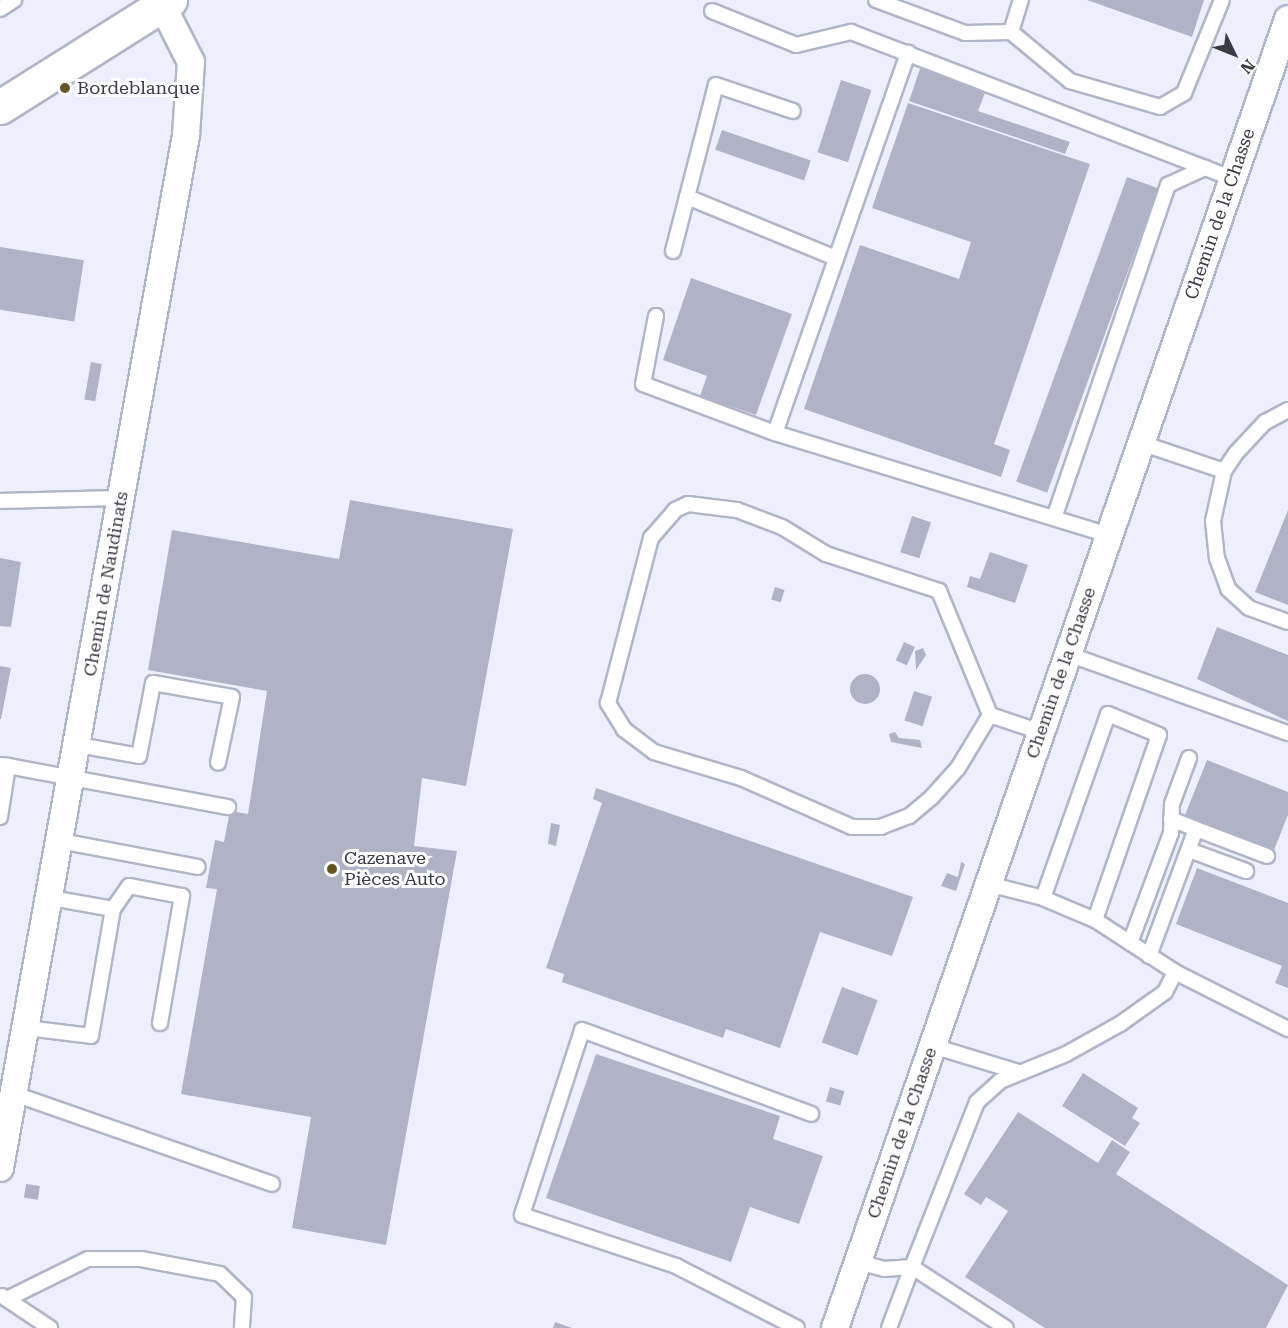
<!DOCTYPE html>
<meta charset="utf-8">
<style>
body{margin:0}
#map{position:relative;width:1288px;height:1328px;overflow:hidden;background:#edf0fc;font-family:"Roboto Serif",serif}
div>[style]{position:absolute}
[style*='--x']{left:calc(var(--x)*1px);top:calc(var(--y)*1px);width:calc(var(--w)*1px);rotate:calc(var(--a)*1deg)}
.building>*{inset:0;background:#aeb3c6;transform-origin:0 0}
.round{border-radius:50%}
.roads{filter:drop-shadow(2px 0 #b0b6c9) drop-shadow(-2px 0 #b0b6c9) drop-shadow(0 2px #b0b6c9) drop-shadow(0 -2px #b0b6c9)}
.service>*{height:14px;margin:-7px;padding:0 7px;transform-origin:7px;border-radius:7px;background:#fff}
.minor>*{height:26px;margin:-13px;padding:0 13px;transform-origin:13px;border-radius:13px;background:#fff}
.tertiary>*{height:33px;margin:-16.5px;padding:0 16.5px;transform-origin:16.5px;border-radius:16.5px;background:#fff}
.dots>*{width:16px;height:16px;translate:-50% -50%;box-sizing:border-box;border:3px solid #fefefe;border-radius:50%}
span{translate:-50% -50%;white-space:nowrap;text-align:center;line-height:1.15;-webkit-text-stroke:6px #fefefe;paint-order:stroke}
.poi-label{font-size:18px;color:#3a3c44}
.left{translate:0 -50%;text-align:left}
.street-label{font-size:18px;color:#3a3c44}
.north{position:absolute;left:1204px;top:24px;width:60px;height:60px;-webkit-text-stroke:4px #fefefe;paint-order:stroke;rotate:133deg;font-size:16px;font-weight:700;line-height:24px;text-align:center;color:#3a3c44}
.north::after{content:'';display:block;margin:auto;width:21px;height:27px;background:#3a3c44;clip-path:polygon(50% 0,100% 100%,50% 72%,0 100%)}
</style>
<div id="map">
<div class="building">
<div style="clip-path:polygon(1087px 0,1204px 0,1192px 37px)"></div>
<div style="clip-path:polygon(921px 66px,987px 88px,978px 111px,1070px 142px,1065px 154px,909px 101px)"></div>
<div style="left:841px;top:80px;width:32px;height:76px;rotate:18deg"></div>
<div style="clip-path:polygon(908px 103px,1090px 164px,994px 444px,1010px 450px,1001px 477px,804px 409px,860px 245px,959px 279px,971px 242px,872px 208px)"></div>
<div style="left:722px;top:130px;width:94px;height:21px;rotate:19deg"></div>
<div style="left:1127px;top:177px;width:33px;height:324px;rotate:20deg"></div>
<div style="left:0;top:247px;width:85px;height:62px;rotate:9deg"></div>
<div style="clip-path:polygon(691px 278px,792px 314px,756px 415px,700px 396px,707px 376px,663px 360px)"></div>
<div style="left:91px;top:362px;width:11px;height:38px;rotate:10deg"></div>
<div style="clip-path:polygon(350px 500px,513px 529px,466px 786px,422px 778px,414px 846px,457px 851px,386px 1245px,292px 1228px,311px 1117px,181px 1094px,217px 889px,206px 888px,215px 840px,224px 842px,230px 811px,248px 814px,267px 691px,148px 670px,172px 530px,339px 559px)"></div>
<div style="clip-path:polygon(1288px 510px,1288px 605px,1255px 592px)"></div>
<div style="left:912px;top:516px;width:20px;height:38px;rotate:18deg"></div>
<div style="clip-path:polygon(990px 552px,1028px 565px,1015px 603px,967px 587px,970px 576px,980px 579px)"></div>
<div style="clip-path:polygon(0 558px,21px 562px,11px 627px,0 626px)"></div>
<div style="left:775px;top:587px;width:10px;height:13px;rotate:17deg"></div>
<div style="clip-path:polygon(1217px 627px,1288px 655px,1288px 721px,1197px 679px)"></div>
<div style="left:904px;top:642px;width:12px;height:20px;rotate:24deg"></div>
<div style="clip-path:polygon(923px 648px,926px 655px,916px 670px,915px 651px)"></div>
<div style="clip-path:polygon(0 666px,11px 668px,1px 719px,0 719px)"></div>
<div class="round" style="left:850px;top:674px;width:30px;height:30px"></div>
<div style="left:914px;top:691px;width:19px;height:31px;rotate:18deg"></div>
<div style="clip-path:polygon(895px 732px,899px 738px,920px 740px,922px 748px,891px 742px,889px 734px)"></div>
<div style="clip-path:polygon(1207px 760px,1288px 792px,1288px 815px,1274px 850px,1185px 815px)"></div>
<div style="clip-path:polygon(596px 788px,913px 897px,892px 956px,820px 932px,780px 1048px,726px 1029px,723px 1038px,562px 982px,564px 974px,546px 968px,602px 803px,593px 799px)"></div>
<div style="clip-path:polygon(551px 823px,560px 825px,556px 846px,548px 844px)"></div>
<div style="clip-path:polygon(961px 862px,965px 864px,956px 891px,941px 886px,947px 873px,958px 877px)"></div>
<div style="clip-path:polygon(1197px 868px,1288px 903px,1288px 988px,1275px 983px,1282px 966px,1176px 924px)"></div>
<div style="left:842px;top:987px;width:38px;height:59px;rotate:20deg"></div>
<div style="clip-path:polygon(596px 1054px,780px 1116px,773px 1139px,823px 1156px,799px 1224px,750px 1207px,731px 1262px,546px 1198px)"></div>
<div style="clip-path:polygon(1083px 1073px,1138px 1108px,1132px 1118px,1140px 1123px,1125px 1146px,1062px 1106px)"></div>
<div style="left:830px;top:1087px;width:15px;height:15px;rotate:16deg"></div>
<div style="clip-path:polygon(1018px 1112px,1098px 1163px,1112px 1140px,1130px 1152px,1116px 1174px,1288px 1285px,1266px 1328px,1045px 1328px,965px 1277px,1008px 1211px,986px 1197px,981px 1205px,964px 1194px)"></div>
<div style="left:26px;top:1184px;width:14px;height:14px;rotate:8deg"></div>
<div style="clip-path:polygon(555px 1322px,572px 1328px,553px 1328px)"></div>
</div>
<div class="roads">
<div class="service">
<div style="--x:876;--y:0;--w:95;--a:20.3"></div>
<div style="--x:965;--y:33;--w:46;--a:-1.2"></div>
<div style="--x:1011;--y:32;--w:77;--a:39.7"></div>
<div style="--x:1070;--y:81;--w:94;--a:16.1"></div>
<div style="--x:1160;--y:107;--w:28;--a:-30"></div>
<div style="--x:1184;--y:93;--w:100;--a:-67.8"></div>
<div style="--x:0;--y:9;--w:17;--a:-33"></div>
<div style="--x:712;--y:11;--w:91;--a:22"></div>
<div style="--x:796;--y:45;--w:57;--a:-13.3"></div>
<div style="--x:851;--y:32;--w:408;--a:21"></div>
<div style="--x:1011;--y:32;--w:34;--a:-73"></div>
<div style="--x:687;--y:197;--w:161;--a:22.3"></div>
<div style="--x:673;--y:251;--w:171;--a:-75.5"></div>
<div style="--x:716;--y:85;--w:81;--a:18.7"></div>
<div style="--x:656;--y:316;--w:69;--a:100.8"></div>
<div style="--x:643;--y:384;--w:141;--a:20.4"></div>
<div style="--x:775;--y:433;--w:403;--a:-70.7"></div>
<div style="--x:1288;--y:410;--w:26;--a:152"></div>
<div style="--x:1265;--y:422;--w:42;--a:133.1"></div>
<div style="--x:1236;--y:453;--w:22;--a:124"></div>
<div style="--x:1224;--y:471;--w:51;--a:102.4"></div>
<div style="--x:1213;--y:521;--w:37;--a:84"></div>
<div style="--x:1217;--y:558;--w:33;--a:70"></div>
<div style="--x:1228;--y:589;--w:28;--a:42"></div>
<div style="--x:1249;--y:608;--w:41;--a:19.7"></div>
<div style="--x:775;--y:433;--w:349;--a:17"></div>
<div style="--x:1141;--y:443;--w:88;--a:18.6"></div>
<div style="--x:0;--y:501;--w:121;--a:-1.4"></div>
<div style="--x:1054;--y:518;--w:352;--a:-71.1"></div>
<div style="--x:1168;--y:185;--w:41;--a:-24.7"></div>
<div style="--x:1068;--y:654;--w:234;--a:19.8"></div>
<div style="--x:1108;--y:714;--w:55;--a:22.4"></div>
<div style="--x:1159;--y:735;--w:196;--a:109.1"></div>
<div style="--x:1095;--y:920;--w:56;--a:-157.1"></div>
<div style="--x:1043;--y:898;--w:195;--a:-70.5"></div>
<div style="--x:990;--y:715;--w:62;--a:121.1"></div>
<div style="--x:958;--y:768;--w:39;--a:132"></div>
<div style="--x:932;--y:797;--w:30;--a:140"></div>
<div style="--x:909;--y:816;--w:30;--a:159"></div>
<div style="--x:881;--y:827;--w:29;--a:180"></div>
<div style="--x:852;--y:827;--w:121;--a:-156.2"></div>
<div style="--x:741;--y:778;--w:91;--a:-163.4"></div>
<div style="--x:654;--y:752;--w:38;--a:-143"></div>
<div style="--x:624;--y:729;--w:31;--a:-122"></div>
<div style="--x:608;--y:703;--w:171;--a:-75.4"></div>
<div style="--x:651;--y:538;--w:37;--a:-49"></div>
<div style="--x:675;--y:510;--w:14;--a:-25"></div>
<div style="--x:688;--y:504;--w:49;--a:7"></div>
<div style="--x:737;--y:510;--w:48;--a:20.7"></div>
<div style="--x:782;--y:527;--w:52;--a:31.5"></div>
<div style="--x:826;--y:554;--w:119;--a:18.1"></div>
<div style="--x:939;--y:591;--w:134;--a:67.6"></div>
<div style="--x:990;--y:715;--w:54;--a:18.4"></div>
<div style="--x:78;--y:745;--w:62;--a:10.2"></div>
<div style="--x:139;--y:756;--w:74;--a:-79.1"></div>
<div style="--x:153;--y:683;--w:80;--a:10"></div>
<div style="--x:232;--y:697;--w:67;--a:102"></div>
<div style="--x:8;--y:766;--w:224;--a:10.6"></div>
<div style="--x:0;--y:817;--w:52;--a:-81.1"></div>
<div style="--x:8;--y:766;--w:6;--a:-171"></div>
<div style="--x:1196;--y:829;--w:76;--a:20.8"></div>
<div style="--x:60;--y:841;--w:140;--a:10.7"></div>
<div style="--x:1189;--y:850;--w:61;--a:20.2"></div>
<div style="--x:988;--y:884;--w:57;--a:14.3"></div>
<div style="--x:113;--y:909;--w:28;--a:-55"></div>
<div style="--x:129;--y:886;--w:54;--a:10.7"></div>
<div style="--x:182;--y:896;--w:129;--a:99.8"></div>
<div style="--x:1095;--y:920;--w:95;--a:33"></div>
<div style="--x:1130;--y:943;--w:117;--a:-69.6"></div>
<div style="--x:1171;--y:833;--w:29;--a:-88"></div>
<div style="--x:1172;--y:804;--w:49;--a:-69.7"></div>
<div style="--x:1149;--y:956;--w:135;--a:-69.7"></div>
<div style="--x:1196;--y:829;--w:27;--a:-158"></div>
<div style="--x:27;--y:1028;--w:64;--a:7.1"></div>
<div style="--x:91;--y:1036;--w:129;--a:-80.2"></div>
<div style="--x:113;--y:909;--w:62;--a:-169.8"></div>
<div style="--x:933;--y:1046;--w:89;--a:17"></div>
<div style="--x:17;--y:1095;--w:270;--a:19.2"></div>
<div style="--x:858;--y:1262;--w:27;--a:15"></div>
<div style="--x:884;--y:1269;--w:28;--a:-4"></div>
<div style="--x:912;--y:1267;--w:177;--a:-68.5"></div>
<div style="--x:977;--y:1102;--w:31;--a:-42"></div>
<div style="--x:1000;--y:1081;--w:71;--a:-22.2"></div>
<div style="--x:1066;--y:1054;--w:62;--a:-29.1"></div>
<div style="--x:1120;--y:1024;--w:55;--a:-35.4"></div>
<div style="--x:1165;--y:992;--w:22;--a:-63"></div>
<div style="--x:1175;--y:972;--w:127;--a:26.8"></div>
<div style="--x:2;--y:1296;--w:58;--a:33.7"></div>
<div style="--x:9;--y:1298;--w:88;--a:-26.3"></div>
<div style="--x:88;--y:1259;--w:53;--a:0"></div>
<div style="--x:141;--y:1259;--w:80;--a:10.8"></div>
<div style="--x:220;--y:1274;--w:33;--a:44"></div>
<div style="--x:244;--y:1297;--w:31;--a:94"></div>
<div style="--x:797;--y:1328;--w:136;--a:-152.9"></div>
<div style="--x:676;--y:1266;--w:162;--a:-161.7"></div>
<div style="--x:522;--y:1215;--w:194;--a:-72"></div>
<div style="--x:582;--y:1030;--w:244;--a:20.1"></div>
<div style="--x:889;--y:1328;--w:65;--a:-69.3"></div>
<div style="--x:912;--y:1267;--w:112;--a:33"></div>
</div>
<div class="minor">
<div style="--x:0;--y:1168;--w:1050;--a:-79.79"></div>
<div style="--x:186;--y:135;--w:73;--a:-86.1"></div>
<div style="--x:191;--y:62;--w:64;--a:-117"></div>
<div style="--x:835;--y:1328;--w:1385;--a:-70.91"></div>
</div>
<div class="tertiary">
<div style="--x:0;--y:107;--w:201;--a:-32.2"></div>
</div>
</div>
<div class="dots">
<div style="left:65px;top:88px;background:#655522"></div>
<div style="left:332px;top:869px;background:#655522"></div>
</div>
<div class="poi-label">
<span class="left" style="left:77px;top:88px">Bordeblanque</span>
<span class="left" style="left:344px;top:869px">Cazenave<br>Pièces Auto</span>
</div>
<div class="street-label">
<span style="left:1220px;top:214px;rotate:-71deg">Chemin de la Chasse</span>
<span style="left:106px;top:584px;rotate:-80deg">Chemin de Naudinats</span>
<span style="left:1061px;top:673px;rotate:-71deg">Chemin de la Chasse</span>
<span style="left:902px;top:1133px;rotate:-71deg">Chemin de la Chasse</span>
</div>
<div class="north">N</div>
</div>
